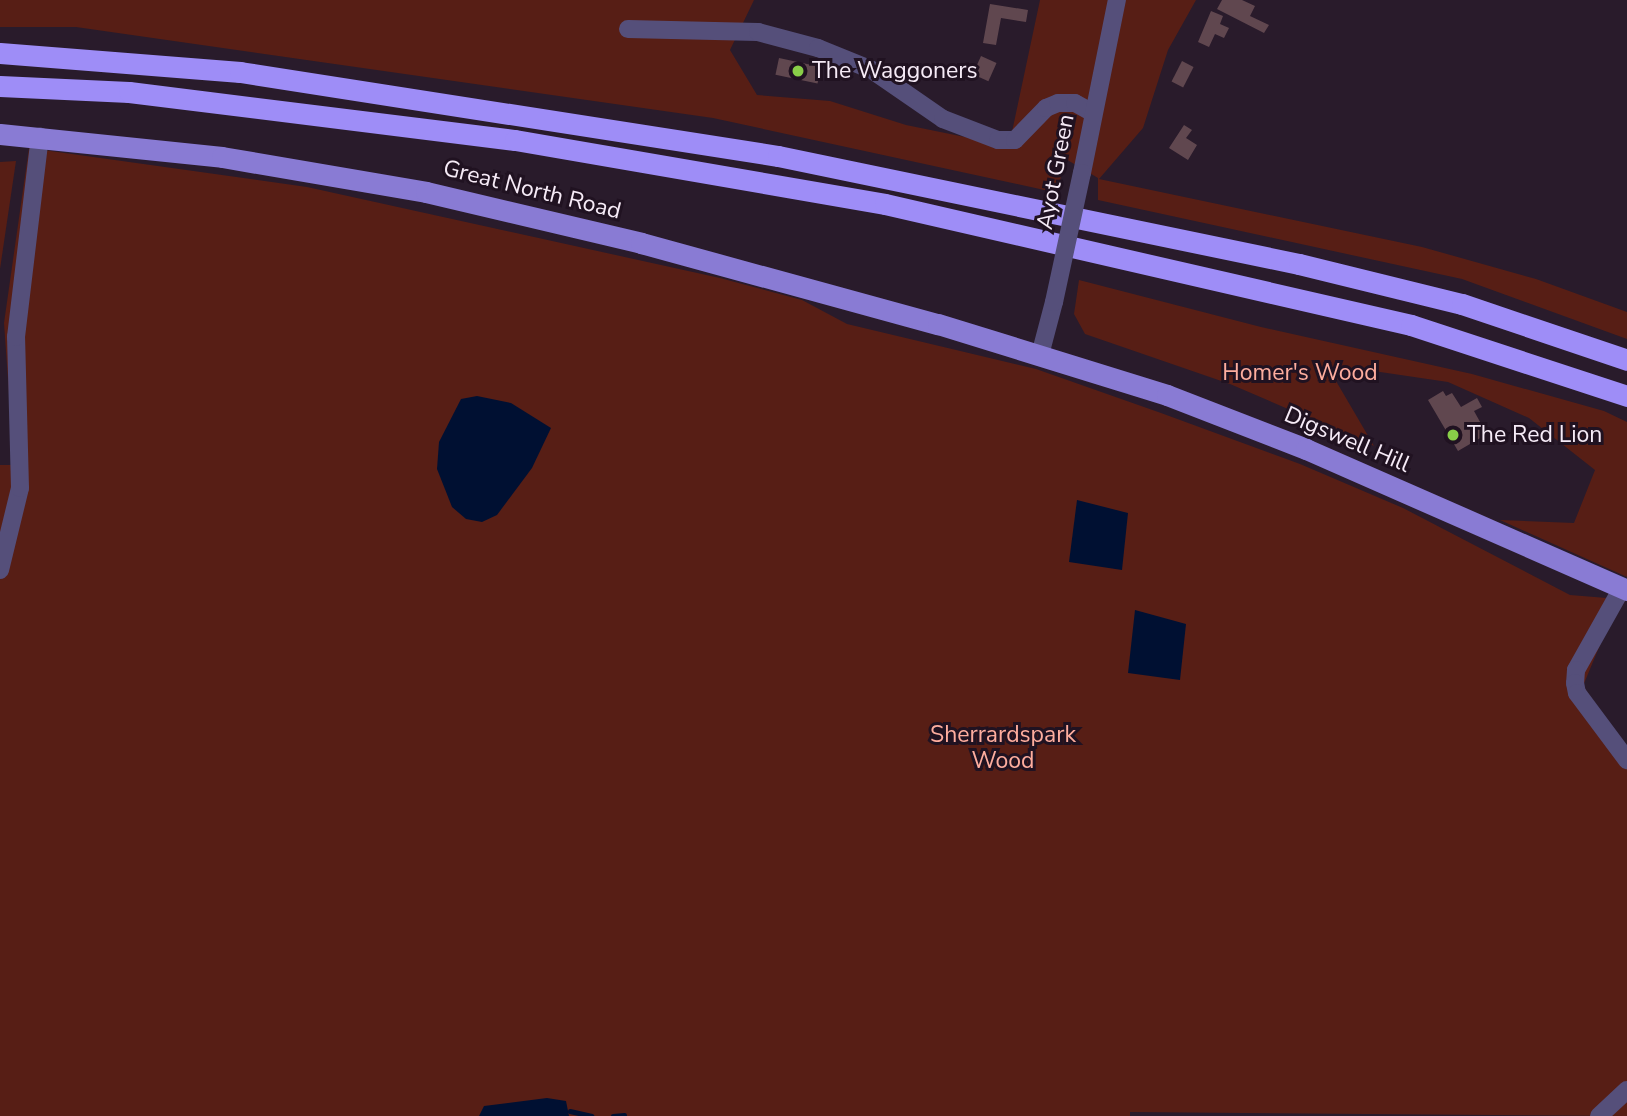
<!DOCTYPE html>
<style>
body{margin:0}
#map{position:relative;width:1627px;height:1116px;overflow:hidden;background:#291b2b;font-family:"Nunito Sans",sans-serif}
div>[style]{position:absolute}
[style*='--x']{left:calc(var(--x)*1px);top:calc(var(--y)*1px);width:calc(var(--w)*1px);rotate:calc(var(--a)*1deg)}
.green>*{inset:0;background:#571e15}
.water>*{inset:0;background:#001032}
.stream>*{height:4.5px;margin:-2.25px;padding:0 2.25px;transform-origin:2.25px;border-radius:2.25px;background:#001032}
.building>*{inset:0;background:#60474f;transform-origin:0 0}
.minor>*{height:18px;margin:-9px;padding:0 9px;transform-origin:9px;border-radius:9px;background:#554f7a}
.major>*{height:21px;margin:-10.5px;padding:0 10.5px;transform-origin:10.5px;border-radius:10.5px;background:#897bd4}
.highway>*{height:21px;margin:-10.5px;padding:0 10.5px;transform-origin:10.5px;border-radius:10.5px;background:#9e8df7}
.minor-bridge>*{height:18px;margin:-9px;padding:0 9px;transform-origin:9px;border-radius:9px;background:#554f7a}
.dots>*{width:19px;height:19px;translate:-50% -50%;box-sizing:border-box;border:4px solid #201221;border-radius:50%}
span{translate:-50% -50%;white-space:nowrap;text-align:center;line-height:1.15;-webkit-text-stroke:6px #201221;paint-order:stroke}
.poi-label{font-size:23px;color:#f6ebf7}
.left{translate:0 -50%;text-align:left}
.street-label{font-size:23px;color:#f6ebf7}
.park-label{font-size:23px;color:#fead9e}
</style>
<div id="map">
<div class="green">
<div style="clip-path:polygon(0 0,754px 0,730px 50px,757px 95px,830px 101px,906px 125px,1009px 146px,1040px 0,1196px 0,1168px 50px,1143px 128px,1099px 179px,1422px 247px,1536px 279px,1627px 312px,1627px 339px,1462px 279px,1098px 200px,1098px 178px,1064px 158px,1058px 193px,713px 118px,76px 27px,0 27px)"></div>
<div style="clip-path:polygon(29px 148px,307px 187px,720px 278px,802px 300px,847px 324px,1036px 369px,1161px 413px,1300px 464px,1403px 508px,1570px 595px,1619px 599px,1583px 686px,1627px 749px,1627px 1116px,1130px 1112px,1130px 1116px,0 1116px,0 465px,14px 465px,4px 323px)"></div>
<div style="clip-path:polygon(16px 161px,0 269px,0 162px)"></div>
<div style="clip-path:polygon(1079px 280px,1261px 327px,1472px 374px,1604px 411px,1627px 422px,1627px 577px,1500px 520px,1574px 523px,1595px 470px,1529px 418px,1448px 382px,1353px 368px,1336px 381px,1374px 446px,1230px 384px,1085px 334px,1074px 314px)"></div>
</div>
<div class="water">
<div style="clip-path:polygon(477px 396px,511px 403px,551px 428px,532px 468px,497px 515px,482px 522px,466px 519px,452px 507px,437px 469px,439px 442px,461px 399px)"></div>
<div style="clip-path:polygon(1077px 500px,1128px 513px,1122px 570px,1069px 562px)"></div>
<div style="clip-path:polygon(1135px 610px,1186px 624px,1180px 680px,1128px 673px)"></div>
<div style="clip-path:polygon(547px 1098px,566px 1101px,569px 1116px,479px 1116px,484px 1106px)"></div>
</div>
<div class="stream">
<div style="--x:570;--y:1111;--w:22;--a:13"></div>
<div style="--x:613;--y:1116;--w:11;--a:-5"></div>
</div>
<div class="building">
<div style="clip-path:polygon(1222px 0,1242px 0,1255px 6px,1250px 16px,1269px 25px,1264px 33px,1217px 9px)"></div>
<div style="clip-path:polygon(990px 4px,1028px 10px,1026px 22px,1001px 18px,996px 45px,983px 43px)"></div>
<div style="clip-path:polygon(1211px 11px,1223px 16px,1220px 24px,1229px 28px,1224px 38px,1215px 34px,1209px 47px,1198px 42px)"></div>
<div style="left:981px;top:56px;width:17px;height:20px;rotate:24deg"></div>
<div style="left:779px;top:58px;width:43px;height:17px;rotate:12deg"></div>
<div style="left:1182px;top:61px;width:13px;height:23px;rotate:27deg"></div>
<div style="clip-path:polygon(1184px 125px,1192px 130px,1186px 138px,1197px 145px,1188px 160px,1169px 148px)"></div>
<div style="clip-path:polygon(1443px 391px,1446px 396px,1452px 393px,1461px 407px,1477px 398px,1482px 407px,1474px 411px,1484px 429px,1480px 432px,1482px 437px,1458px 451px,1428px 400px)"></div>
</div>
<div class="minor">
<div style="--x:628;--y:29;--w:130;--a:1.3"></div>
<div style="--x:758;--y:32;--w:62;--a:14.9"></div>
<div style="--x:818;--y:48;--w:58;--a:22.2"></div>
<div style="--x:872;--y:70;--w:86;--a:34.6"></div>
<div style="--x:943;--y:119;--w:59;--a:20.9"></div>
<div style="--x:998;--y:140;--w:17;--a:0"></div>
<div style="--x:1015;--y:140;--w:45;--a:-45.9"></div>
<div style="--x:1046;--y:108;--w:13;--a:-23"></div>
<div style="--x:1058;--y:103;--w:17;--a:0"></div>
<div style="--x:1075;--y:103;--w:21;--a:29"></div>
<div style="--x:1082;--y:173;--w:177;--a:-78.6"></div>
<div style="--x:1040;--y:355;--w:55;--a:-75.2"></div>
<div style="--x:0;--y:570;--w:84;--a:-76.3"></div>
<div style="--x:20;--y:488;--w:151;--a:-91.5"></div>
<div style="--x:16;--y:337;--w:202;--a:-83.2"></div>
<div style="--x:1622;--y:588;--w:94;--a:119.3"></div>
<div style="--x:1576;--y:670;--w:13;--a:94"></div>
<div style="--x:1575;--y:683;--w:10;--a:79"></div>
<div style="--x:1577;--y:693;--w:84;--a:53.3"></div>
<div style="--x:1599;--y:1116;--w:38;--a:-43"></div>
</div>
<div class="major">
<div style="--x:0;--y:134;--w:223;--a:5.9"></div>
<div style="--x:222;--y:157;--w:207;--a:9.7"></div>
<div style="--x:426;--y:192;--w:221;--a:13.3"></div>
<div style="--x:641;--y:243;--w:308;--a:15.3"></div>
<div style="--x:938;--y:324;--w:240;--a:17.2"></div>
<div style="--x:1167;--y:395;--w:149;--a:21.2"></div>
<div style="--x:1306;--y:449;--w:351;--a:23.7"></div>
</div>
<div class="highway">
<div style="--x:0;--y:53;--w:241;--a:4.5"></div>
<div style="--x:240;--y:72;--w:545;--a:8.87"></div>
<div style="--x:778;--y:156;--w:532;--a:11.71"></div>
<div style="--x:1299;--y:264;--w:168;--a:13.8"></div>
<div style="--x:1462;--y:304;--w:174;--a:18.7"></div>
<div style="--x:0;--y:86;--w:129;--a:2.7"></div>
<div style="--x:129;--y:92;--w:389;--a:7.1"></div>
<div style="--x:515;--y:140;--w:375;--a:9.8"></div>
<div style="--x:885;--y:204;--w:540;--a:12.95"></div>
<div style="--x:1411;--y:325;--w:227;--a:18.2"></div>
</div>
<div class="minor-bridge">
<div style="--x:1054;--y:302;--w:132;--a:-77.8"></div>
</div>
<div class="dots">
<div style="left:798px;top:71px;background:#89ce48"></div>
<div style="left:1453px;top:435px;background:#89ce48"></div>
</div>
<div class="poi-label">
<span class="left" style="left:812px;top:71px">The Waggoners</span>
<span class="left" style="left:1467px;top:435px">The Red Lion</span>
</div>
<div class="street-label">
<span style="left:1056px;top:172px;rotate:-79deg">Ayot Green</span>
<span style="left:532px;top:190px;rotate:14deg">Great North Road</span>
<span style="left:1347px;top:440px;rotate:23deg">Digswell Hill</span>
</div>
<div class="park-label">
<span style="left:1300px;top:373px">Homer's Wood</span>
<span style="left:1003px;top:748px">Sherrardspark<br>Wood</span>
</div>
</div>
